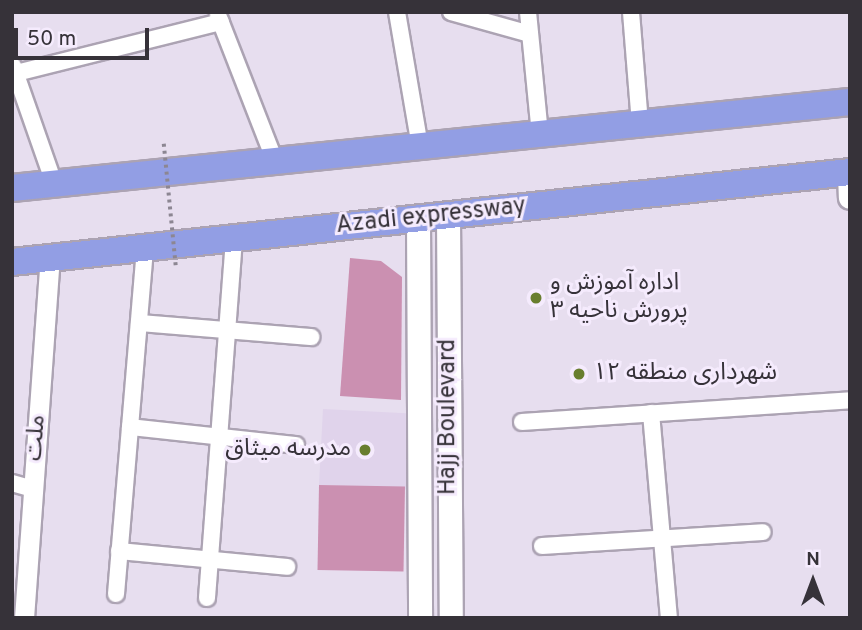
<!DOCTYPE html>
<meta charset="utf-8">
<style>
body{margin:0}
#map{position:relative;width:862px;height:630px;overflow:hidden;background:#e7deef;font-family:Overpass,"Noto Sans Arabic",sans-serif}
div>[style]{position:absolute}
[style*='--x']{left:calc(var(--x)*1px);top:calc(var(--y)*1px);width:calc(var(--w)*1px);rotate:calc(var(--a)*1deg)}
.built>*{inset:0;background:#e0d3eb;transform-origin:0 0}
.building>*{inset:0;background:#cb90b1;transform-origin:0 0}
.roads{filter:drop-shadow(2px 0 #aca3b3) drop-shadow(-2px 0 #aca3b3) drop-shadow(0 2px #aca3b3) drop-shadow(0 -2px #aca3b3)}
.minor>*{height:16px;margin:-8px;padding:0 8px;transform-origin:8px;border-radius:8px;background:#fff}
.tertiary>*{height:19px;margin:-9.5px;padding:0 9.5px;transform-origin:9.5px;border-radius:9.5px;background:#fff}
.secondary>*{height:23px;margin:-11.5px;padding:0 11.5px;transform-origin:11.5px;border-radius:11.5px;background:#fff}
.trunk>*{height:26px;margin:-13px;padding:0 13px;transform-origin:13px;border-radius:13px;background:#929ee4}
.path-bridge>*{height:3.5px;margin-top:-1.75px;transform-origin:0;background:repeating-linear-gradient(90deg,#8c8692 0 3.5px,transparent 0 7px)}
.dots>*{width:19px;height:19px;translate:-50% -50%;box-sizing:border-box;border:4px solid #f5ebfd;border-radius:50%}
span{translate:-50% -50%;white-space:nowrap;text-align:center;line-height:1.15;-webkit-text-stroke:6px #f5ebfd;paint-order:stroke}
.street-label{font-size:24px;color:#363239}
.poi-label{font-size:24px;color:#363239}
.left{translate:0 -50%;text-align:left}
.right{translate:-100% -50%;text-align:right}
.frame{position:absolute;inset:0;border:14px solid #363239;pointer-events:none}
.north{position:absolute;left:778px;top:546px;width:70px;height:70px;-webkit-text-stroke:5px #f5ebfd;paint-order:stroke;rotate:0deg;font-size:19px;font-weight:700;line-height:28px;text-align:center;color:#363239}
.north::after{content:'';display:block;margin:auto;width:24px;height:32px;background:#363239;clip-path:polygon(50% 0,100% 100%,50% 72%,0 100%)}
.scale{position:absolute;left:14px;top:28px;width:135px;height:32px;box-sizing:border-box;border:4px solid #363239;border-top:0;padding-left:9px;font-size:21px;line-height:24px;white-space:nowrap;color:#363239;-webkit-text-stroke:5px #f5ebfd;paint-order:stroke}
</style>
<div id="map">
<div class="built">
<div style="left:323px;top:409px;width:88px;height:76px;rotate:3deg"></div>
</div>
<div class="building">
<div style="clip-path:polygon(350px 258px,381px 261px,402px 277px,401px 400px,340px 396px)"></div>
<div style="left:319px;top:485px;width:86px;height:85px;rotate:1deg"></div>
</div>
<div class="roads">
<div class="minor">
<div style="--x:397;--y:12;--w:136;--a:80.3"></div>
<div style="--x:451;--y:12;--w:82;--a:15.6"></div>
<div style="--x:528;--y:12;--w:123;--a:84.4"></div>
<div style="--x:631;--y:12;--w:112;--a:85.4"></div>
<div style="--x:218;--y:15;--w:157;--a:68.7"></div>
<div style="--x:13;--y:66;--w:124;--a:70.7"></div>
<div style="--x:16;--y:73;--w:211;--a:-14"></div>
<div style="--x:139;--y:323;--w:173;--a:4.7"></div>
<div style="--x:651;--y:413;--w:206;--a:85"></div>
<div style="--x:522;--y:422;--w:329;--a:-3.8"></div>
<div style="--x:130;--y:427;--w:167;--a:6.2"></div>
<div style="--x:12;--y:483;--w:22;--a:16"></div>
<div style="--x:542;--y:546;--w:221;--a:-3.6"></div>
<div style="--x:119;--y:551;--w:169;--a:5.4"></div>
<div style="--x:116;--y:594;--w:347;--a:-85.2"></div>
<div style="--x:207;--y:598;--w:360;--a:-85.7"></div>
</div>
<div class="tertiary">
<div style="--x:24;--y:618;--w:361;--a:-85.9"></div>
</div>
<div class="secondary">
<div style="--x:849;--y:172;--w:25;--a:88"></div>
<div style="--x:448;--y:216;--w:402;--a:89.6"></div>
<div style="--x:418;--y:219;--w:399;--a:89.7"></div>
</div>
<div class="trunk">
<div style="--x:12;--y:188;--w:842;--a:-5.86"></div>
<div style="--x:12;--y:262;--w:843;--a:-6.13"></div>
</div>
</div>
<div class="path-bridge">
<div style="--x:164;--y:144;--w:123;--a:84.4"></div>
</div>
<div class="dots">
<div style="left:536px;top:298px;background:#697e2f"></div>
<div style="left:579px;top:374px;background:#697e2f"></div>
<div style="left:365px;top:450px;background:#697e2f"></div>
</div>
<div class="street-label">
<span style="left:431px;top:217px;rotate:-6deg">Azadi expressway</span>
<span style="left:449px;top:417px;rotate:-90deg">Hajj Boulevard</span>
<span style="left:37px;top:438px;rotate:-86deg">ملت</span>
</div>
<div class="poi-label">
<span class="left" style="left:550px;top:298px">اداره آموزش و<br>پرورش ناحیه ۳</span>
<span class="left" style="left:593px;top:374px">شهرداری منطقه ۱۲</span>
<span class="right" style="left:351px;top:450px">مدرسه میثاق</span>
</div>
<div class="frame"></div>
<div class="north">N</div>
<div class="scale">50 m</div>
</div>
